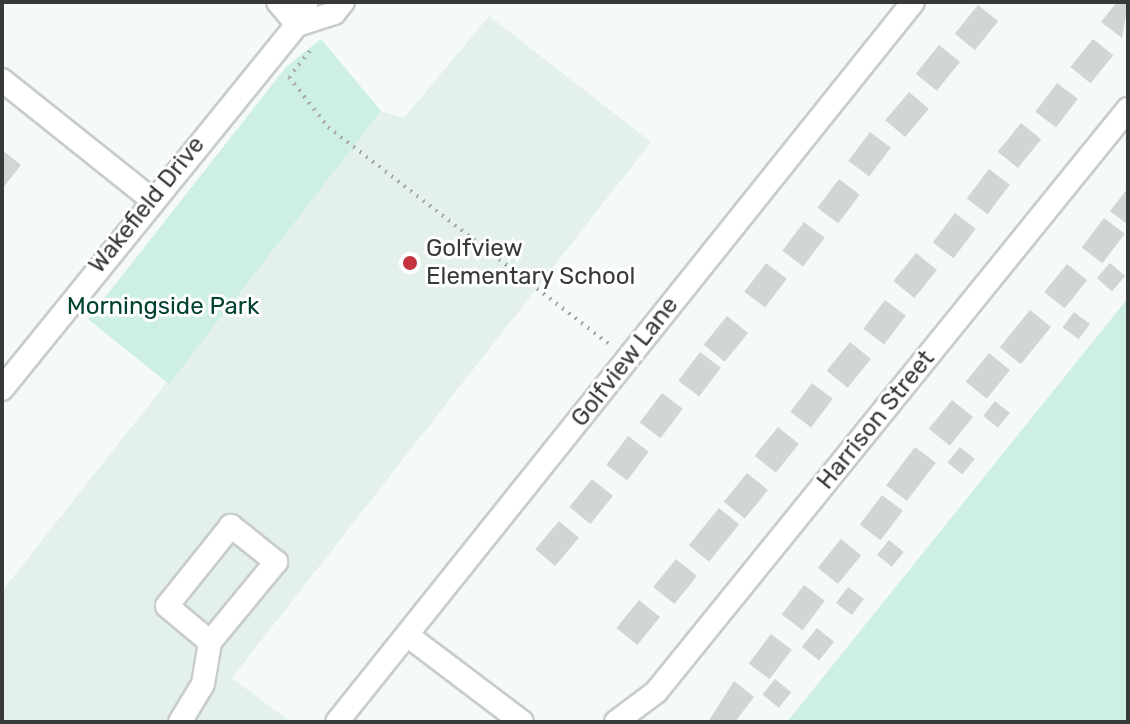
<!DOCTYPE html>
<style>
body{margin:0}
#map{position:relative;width:1130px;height:724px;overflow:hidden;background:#f5faf8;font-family:Rubik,sans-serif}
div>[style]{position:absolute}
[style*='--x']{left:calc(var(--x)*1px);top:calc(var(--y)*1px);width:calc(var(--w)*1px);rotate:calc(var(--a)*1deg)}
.built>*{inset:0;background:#e4f1eb}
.green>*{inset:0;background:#ceefe3}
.building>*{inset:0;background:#d1d6d4;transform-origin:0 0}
.path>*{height:4px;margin-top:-2px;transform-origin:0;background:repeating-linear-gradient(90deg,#a6a9a8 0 2px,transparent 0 8px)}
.roads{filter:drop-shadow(2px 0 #c8cdcb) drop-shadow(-2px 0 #c8cdcb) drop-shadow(0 2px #c8cdcb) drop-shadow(0 -2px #c8cdcb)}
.minor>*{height:22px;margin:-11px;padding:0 11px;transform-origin:11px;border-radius:11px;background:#fff}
.dots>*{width:22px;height:22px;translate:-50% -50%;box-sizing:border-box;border:4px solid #fff;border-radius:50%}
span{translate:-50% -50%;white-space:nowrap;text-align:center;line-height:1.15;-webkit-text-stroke:6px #fff;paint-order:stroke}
.street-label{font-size:24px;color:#383a39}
.poi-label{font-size:24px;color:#383a39}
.left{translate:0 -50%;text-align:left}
.park-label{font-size:24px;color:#004333}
.frame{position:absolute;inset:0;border:4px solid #383a39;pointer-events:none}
</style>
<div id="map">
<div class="built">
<div style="clip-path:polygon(489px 16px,651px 142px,232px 678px,291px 722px,2px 722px,2px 591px,381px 111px,404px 118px)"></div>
</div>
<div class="green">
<div style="clip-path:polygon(321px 39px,381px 111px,169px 384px,88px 319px,286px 67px)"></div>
<div style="clip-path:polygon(1128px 298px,1128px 722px,787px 722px)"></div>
</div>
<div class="building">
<div style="clip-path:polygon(1117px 2px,1128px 2px,1122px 38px,1101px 22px)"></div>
<div style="left:978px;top:5px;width:26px;height:37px;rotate:39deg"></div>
<div style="left:1093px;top:39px;width:26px;height:36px;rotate:39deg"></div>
<div style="left:939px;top:45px;width:27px;height:37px;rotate:39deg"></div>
<div style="left:1057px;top:83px;width:26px;height:36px;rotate:37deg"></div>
<div style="left:909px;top:92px;width:26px;height:37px;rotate:40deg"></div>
<div style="left:1021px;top:123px;width:26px;height:37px;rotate:39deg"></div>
<div style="left:870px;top:132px;width:26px;height:36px;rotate:37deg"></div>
<div style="clip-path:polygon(2px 150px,21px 165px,2px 189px)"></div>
<div style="left:989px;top:169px;width:26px;height:37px;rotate:37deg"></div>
<div style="left:839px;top:179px;width:26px;height:36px;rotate:37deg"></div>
<div style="clip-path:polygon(1128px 188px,1128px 225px,1110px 211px)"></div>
<div style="left:955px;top:213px;width:26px;height:37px;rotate:37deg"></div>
<div style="left:1104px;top:218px;width:26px;height:37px;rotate:37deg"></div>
<div style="left:804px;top:222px;width:26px;height:36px;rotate:37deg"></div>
<div style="left:916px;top:253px;width:27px;height:36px;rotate:39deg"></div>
<div style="left:766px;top:263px;width:26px;height:36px;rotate:37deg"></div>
<div style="left:1110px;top:263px;width:20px;height:20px;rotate:41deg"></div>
<div style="left:1067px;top:264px;width:26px;height:36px;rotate:39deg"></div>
<div style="left:885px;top:300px;width:26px;height:36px;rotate:37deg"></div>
<div style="left:1030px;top:310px;width:27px;height:48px;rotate:39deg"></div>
<div style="left:1074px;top:312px;width:20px;height:19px;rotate:37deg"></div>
<div style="left:727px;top:316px;width:27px;height:37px;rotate:39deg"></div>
<div style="left:850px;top:342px;width:27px;height:37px;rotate:39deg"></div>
<div style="left:700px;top:352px;width:26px;height:36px;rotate:37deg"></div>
<div style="left:989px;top:353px;width:27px;height:37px;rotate:39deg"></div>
<div style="left:812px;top:383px;width:26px;height:36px;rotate:37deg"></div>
<div style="left:662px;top:393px;width:26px;height:37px;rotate:37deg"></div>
<div style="left:952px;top:400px;width:27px;height:37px;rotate:39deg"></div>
<div style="left:995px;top:401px;width:19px;height:19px;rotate:39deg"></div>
<div style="left:778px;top:427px;width:27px;height:37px;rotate:39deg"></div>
<div style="left:628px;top:436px;width:26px;height:36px;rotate:37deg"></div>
<div style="left:915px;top:447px;width:26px;height:48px;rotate:37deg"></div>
<div style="left:960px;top:447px;width:19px;height:20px;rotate:39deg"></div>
<div style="left:747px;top:473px;width:27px;height:37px;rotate:39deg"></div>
<div style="left:592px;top:479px;width:27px;height:36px;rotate:39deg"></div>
<div style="left:882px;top:495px;width:26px;height:37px;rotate:37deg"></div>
<div style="left:719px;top:508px;width:26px;height:48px;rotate:39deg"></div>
<div style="left:559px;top:521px;width:26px;height:37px;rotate:40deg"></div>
<div style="left:841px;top:539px;width:26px;height:37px;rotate:39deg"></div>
<div style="left:889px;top:540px;width:19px;height:19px;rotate:39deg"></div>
<div style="left:676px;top:559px;width:27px;height:36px;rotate:39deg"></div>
<div style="left:804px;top:585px;width:26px;height:37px;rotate:37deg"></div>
<div style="left:848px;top:587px;width:20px;height:20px;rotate:37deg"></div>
<div style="left:639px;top:600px;width:27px;height:36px;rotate:39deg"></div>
<div style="left:817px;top:628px;width:22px;height:24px;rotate:39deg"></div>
<div style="left:771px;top:634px;width:26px;height:37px;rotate:37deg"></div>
<div style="left:775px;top:679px;width:21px;height:20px;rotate:39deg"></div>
<div style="clip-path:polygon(734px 681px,754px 697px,735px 722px,708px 722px)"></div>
</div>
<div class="path">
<div style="--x:310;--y:51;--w:33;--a:129"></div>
<div style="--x:289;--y:77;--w:63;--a:52"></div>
<div style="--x:328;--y:127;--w:360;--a:37.7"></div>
</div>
<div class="roads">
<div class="minor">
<div style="--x:278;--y:2;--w:30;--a:50"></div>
<div style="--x:297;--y:25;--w:39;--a:-18"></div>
<div style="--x:334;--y:13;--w:14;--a:-51"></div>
<div style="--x:2;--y:80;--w:189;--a:38.6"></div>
<div style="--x:2;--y:389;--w:469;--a:-51"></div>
<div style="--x:297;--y:25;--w:25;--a:-67"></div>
<div style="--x:407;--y:635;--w:144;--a:37.1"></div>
<div style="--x:180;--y:722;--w:44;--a:-58.8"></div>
<div style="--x:203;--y:684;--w:43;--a:-80.5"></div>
<div style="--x:210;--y:642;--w:104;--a:-50.5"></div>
<div style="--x:276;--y:562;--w:58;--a:-141.3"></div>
<div style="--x:231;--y:526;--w:102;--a:128.7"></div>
<div style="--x:167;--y:606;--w:56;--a:39.9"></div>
<div style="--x:337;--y:722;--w:922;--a:-51.34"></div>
<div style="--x:616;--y:722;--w:50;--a:-36.9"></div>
<div style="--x:656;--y:692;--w:750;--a:-51.01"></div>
</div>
</div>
<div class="dots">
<div style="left:410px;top:263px;background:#c33340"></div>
</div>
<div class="street-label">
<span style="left:147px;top:205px;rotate:-51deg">Wakefield Drive</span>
<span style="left:625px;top:362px;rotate:-52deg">Golfview Lane</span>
<span style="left:876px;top:420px;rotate:-51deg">Harrison Street</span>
</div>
<div class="poi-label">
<span class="left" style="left:426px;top:263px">Golfview<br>Elementary School</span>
</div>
<div class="park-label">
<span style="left:163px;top:307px">Morningside Park</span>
</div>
<div class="frame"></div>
</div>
